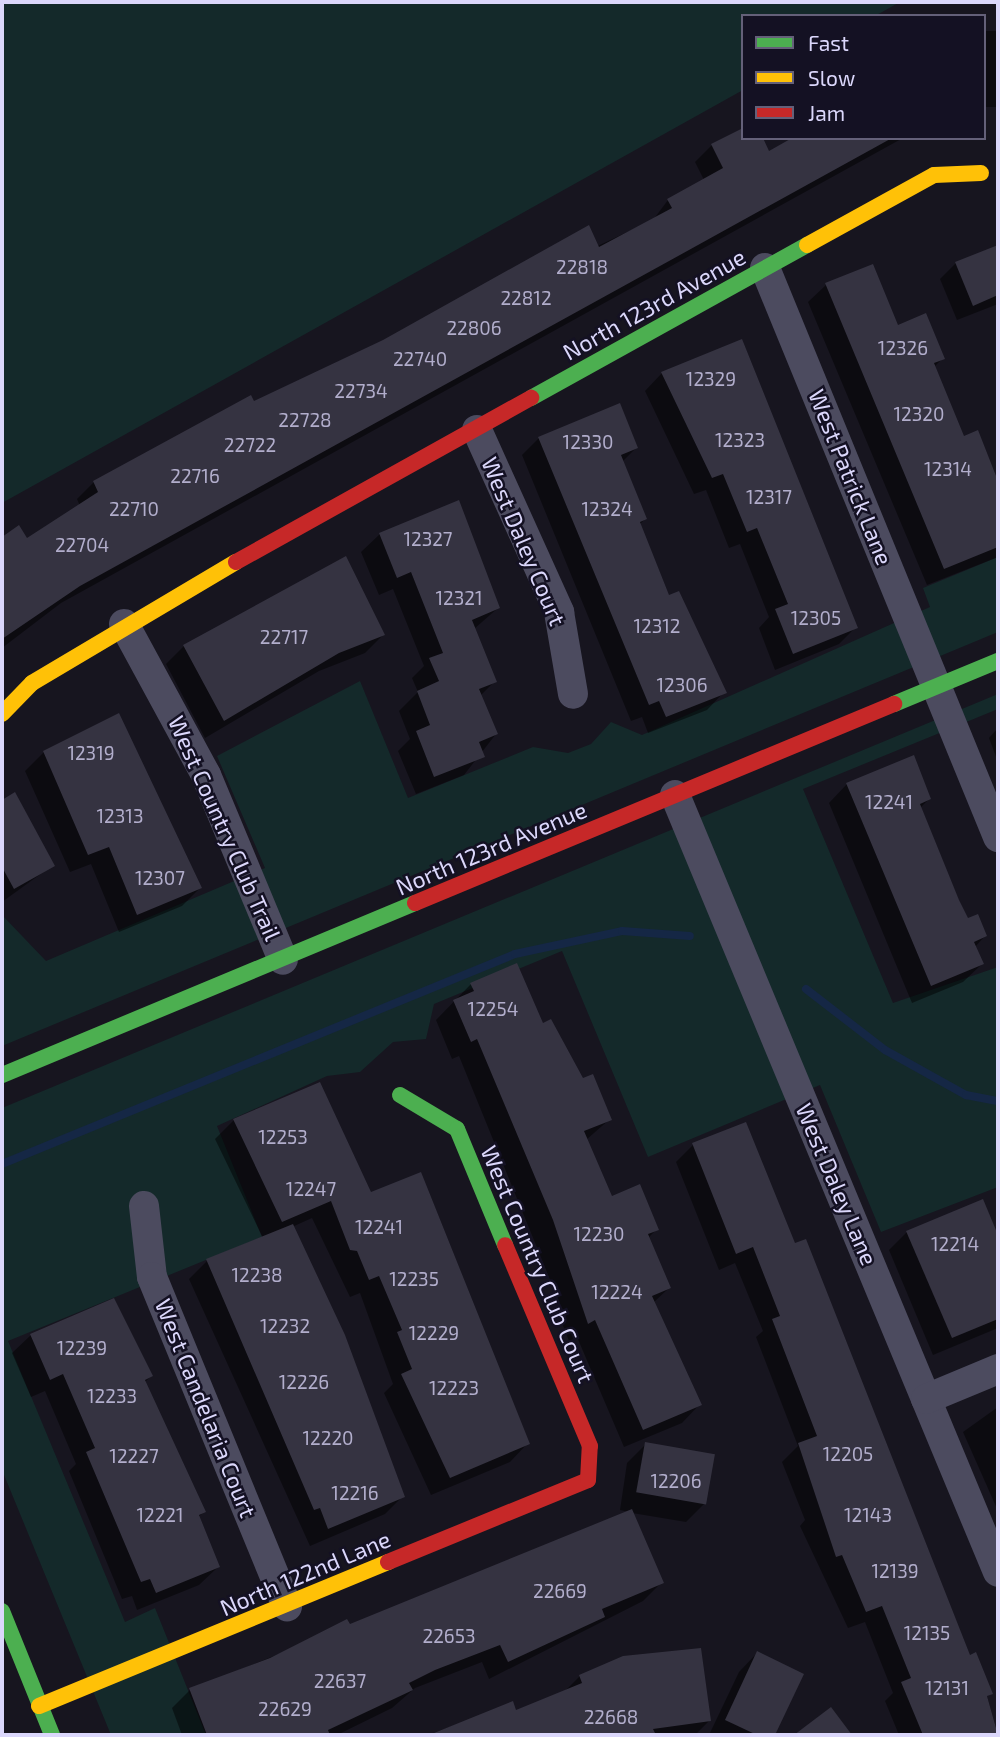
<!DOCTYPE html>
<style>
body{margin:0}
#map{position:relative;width:1000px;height:1737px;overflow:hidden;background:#17151f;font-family:"Exo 2",sans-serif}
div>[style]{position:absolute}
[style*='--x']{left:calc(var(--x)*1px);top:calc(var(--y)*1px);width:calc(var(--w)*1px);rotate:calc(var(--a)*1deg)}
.green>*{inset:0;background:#14292a}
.shadow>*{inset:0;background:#0007;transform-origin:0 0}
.stream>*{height:8px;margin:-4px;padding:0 4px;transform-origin:4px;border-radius:4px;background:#152745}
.building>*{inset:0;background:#353341;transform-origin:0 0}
.street>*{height:30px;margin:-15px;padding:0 15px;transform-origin:15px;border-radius:15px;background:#4c4b5f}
.fast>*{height:16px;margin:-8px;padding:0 8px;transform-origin:8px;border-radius:8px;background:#4caf50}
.slow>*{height:16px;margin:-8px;padding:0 8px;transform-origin:8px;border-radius:8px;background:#ffc107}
.jam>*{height:16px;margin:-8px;padding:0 8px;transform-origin:8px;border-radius:8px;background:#c62828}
span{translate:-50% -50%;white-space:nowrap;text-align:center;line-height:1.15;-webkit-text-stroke:5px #141123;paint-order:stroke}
.number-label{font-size:19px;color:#b2aecc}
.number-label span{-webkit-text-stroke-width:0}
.street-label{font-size:23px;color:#dbd7fb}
.frame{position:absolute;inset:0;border:4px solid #dbd7fb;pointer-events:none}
.legend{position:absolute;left:741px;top:14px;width:245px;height:126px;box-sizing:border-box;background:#141123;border:2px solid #646079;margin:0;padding:9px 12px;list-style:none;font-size:21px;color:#dbd7fb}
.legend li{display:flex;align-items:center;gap:14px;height:35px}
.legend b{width:35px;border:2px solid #646079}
</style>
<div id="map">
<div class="green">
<div style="clip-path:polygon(2px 2px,900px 2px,875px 16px,743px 16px,743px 90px,2px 503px)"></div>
<div style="clip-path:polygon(998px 557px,998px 632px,2px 1046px,2px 915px,46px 961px,265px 868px,217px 756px,360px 681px,408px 798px,533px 747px,568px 753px,591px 744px,611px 722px,642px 735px,930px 607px,923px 588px)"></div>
<div style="clip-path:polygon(998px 694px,998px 709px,803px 789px,893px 1003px,998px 967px,998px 1187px,881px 1232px,820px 1085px,648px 1157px,562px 951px,434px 1004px,426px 1039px,393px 1042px,360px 1072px,327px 1076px,217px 1126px,262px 1237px,8px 1341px,125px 1622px,155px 1608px,206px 1735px,111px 1735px,2px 1470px,2px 1108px)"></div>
</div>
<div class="shadow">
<div style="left:998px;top:31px;width:76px;height:15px;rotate:90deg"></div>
<div style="clip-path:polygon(743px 138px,768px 153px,796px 138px,903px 138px,61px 603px,2px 648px,2px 539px,18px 528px,27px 540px,80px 506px,77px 499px,94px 482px,653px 220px,668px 200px,704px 180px,695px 162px,712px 145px)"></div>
<div style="clip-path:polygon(998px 247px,998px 304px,957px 320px,940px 279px,956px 263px)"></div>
<div style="clip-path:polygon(872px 266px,897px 327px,943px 358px,934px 367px,963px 438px,977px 432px,998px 485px,998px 557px,927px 585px,808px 302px,826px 285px)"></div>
<div style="clip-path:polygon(662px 373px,856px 627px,839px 644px,775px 670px,759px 628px,769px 617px,740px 544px,729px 548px,706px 490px,694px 494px,645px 391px)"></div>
<div style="clip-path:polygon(539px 438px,636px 448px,622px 462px,645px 519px,639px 525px,668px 597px,724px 692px,707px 710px,648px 733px,642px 717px,631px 721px,522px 455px)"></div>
<div style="clip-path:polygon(380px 534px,498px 608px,474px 629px,495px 681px,480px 696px,496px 734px,464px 775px,416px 794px,398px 751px,410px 739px,399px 711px,418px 692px,412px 678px,424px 666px,393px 589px,379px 595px,361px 552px)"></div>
<div style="clip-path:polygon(383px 635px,365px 653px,319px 671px,205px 738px,166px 664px,184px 646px)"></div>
<div style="clip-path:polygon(998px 728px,998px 762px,989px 738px)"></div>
<div style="clip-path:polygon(44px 752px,200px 888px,182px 906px,119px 932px,91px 864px,70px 872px,25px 771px)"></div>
<div style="clip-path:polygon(847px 784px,929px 799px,920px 808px,967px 920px,985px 936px,975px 947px,982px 964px,963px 982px,912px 1003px,829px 803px)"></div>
<div style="clip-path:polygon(15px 795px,53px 865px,2px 902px,2px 802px)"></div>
<div style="clip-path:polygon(471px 984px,542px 1025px,610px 1119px,586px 1140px,611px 1198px,657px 1229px,648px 1238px,669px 1288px,653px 1303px,700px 1404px,682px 1423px,624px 1447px,577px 1337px,569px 1341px,560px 1318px,564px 1314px,459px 1056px,452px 1059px,436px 1020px)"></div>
<div style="clip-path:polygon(319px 1084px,370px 1194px,528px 1443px,510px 1462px,431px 1495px,384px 1393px,393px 1384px,360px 1293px,350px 1297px,312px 1218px,292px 1227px,403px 1496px,385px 1514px,310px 1546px,189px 1279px,207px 1261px,263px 1238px,215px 1139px,234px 1120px)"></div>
<div style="clip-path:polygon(693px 1145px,794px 1246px,969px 1657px,975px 1654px,998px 1735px,899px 1735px,885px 1701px,893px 1693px,865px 1622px,848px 1628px,800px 1526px,805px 1520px,782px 1462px,798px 1446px,756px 1337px,763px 1331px,735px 1263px,719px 1270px,676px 1162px)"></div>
<div style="clip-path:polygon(982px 1201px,998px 1240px,998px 1328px,933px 1355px,889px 1250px,907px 1232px)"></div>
<div style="clip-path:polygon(31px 1335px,151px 1376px,144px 1383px,204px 1512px,198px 1517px,218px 1567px,199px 1585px,137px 1610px,132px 1596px,122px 1599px,69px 1471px,76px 1464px,45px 1391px,31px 1397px,12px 1353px)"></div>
<div style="clip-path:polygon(998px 1407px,998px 1511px,963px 1432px)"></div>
<div style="clip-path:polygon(646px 1444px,704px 1504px,686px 1522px,632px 1513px,662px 1582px,643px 1601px,489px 1679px,482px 1662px,415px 1688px,392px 1708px,337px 1735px,182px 1735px,172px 1708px,190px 1690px,629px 1512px,620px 1510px,627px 1463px)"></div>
<div style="clip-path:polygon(757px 1653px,801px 1674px,773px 1735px,709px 1735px,739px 1672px)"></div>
<div style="clip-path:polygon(580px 1676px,709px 1721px,695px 1735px,428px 1735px,512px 1704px,515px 1713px,563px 1693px)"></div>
</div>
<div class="stream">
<div style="--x:806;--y:989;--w:100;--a:37.7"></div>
<div style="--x:885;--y:1050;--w:93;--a:29.1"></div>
<div style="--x:966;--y:1095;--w:33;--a:11"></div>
<div style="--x:2;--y:1164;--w:554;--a:-22.26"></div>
<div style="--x:515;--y:954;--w:109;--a:-12.1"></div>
<div style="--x:622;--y:931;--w:68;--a:4.2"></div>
</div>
<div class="building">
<div style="clip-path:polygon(743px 128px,743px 138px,763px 138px,769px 151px,792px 138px,892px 138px,80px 586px,2px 639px,2px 537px,19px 525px,27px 538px,98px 492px,93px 481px,251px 395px,254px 401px,383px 340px,589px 225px,599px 247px,672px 208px,667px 199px,723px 168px,711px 144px)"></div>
<div style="clip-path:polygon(998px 245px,998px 295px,973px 306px,955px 262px)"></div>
<div style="clip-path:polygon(873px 264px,898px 325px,926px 313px,945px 359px,934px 363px,964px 436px,978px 430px,998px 481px,998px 547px,944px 569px,825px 283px)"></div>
<div style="clip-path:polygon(742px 339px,858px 628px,793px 654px,775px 609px,788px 604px,757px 528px,747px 532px,723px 474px,712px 478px,661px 372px)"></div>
<div style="clip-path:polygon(620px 403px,638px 448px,621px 455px,647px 519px,640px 522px,669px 595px,679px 591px,727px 693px,666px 717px,659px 701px,649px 705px,538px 437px)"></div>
<div style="clip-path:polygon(459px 500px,500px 608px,472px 620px,497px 682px,479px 689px,498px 734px,479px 742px,485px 757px,434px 777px,416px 731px,430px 725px,417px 691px,439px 681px,429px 658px,443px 653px,411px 572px,397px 578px,379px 533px)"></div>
<div style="clip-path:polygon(346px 556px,385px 635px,339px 653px,224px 721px,183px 645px)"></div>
<div style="clip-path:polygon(119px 713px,202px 888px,137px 915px,109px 847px,88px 855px,43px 751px)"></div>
<div style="clip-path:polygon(914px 755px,931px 799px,920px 804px,959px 900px,968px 918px,978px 914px,987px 936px,974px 942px,984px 964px,931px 986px,846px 783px)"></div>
<div style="clip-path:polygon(15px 792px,55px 866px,14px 889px,2px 867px,2px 800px)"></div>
<div style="clip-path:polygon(517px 963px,543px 1023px,551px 1019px,583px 1078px,593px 1074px,612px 1120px,584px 1131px,612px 1196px,640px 1184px,659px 1230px,648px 1234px,671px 1288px,652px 1296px,702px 1405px,643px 1430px,595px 1320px,588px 1324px,553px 1220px,477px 1039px,471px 1042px,453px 1000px,474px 991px,470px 983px)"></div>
<div style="clip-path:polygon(320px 1082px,371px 1192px,421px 1172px,530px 1444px,450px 1478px,401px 1374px,412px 1369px,397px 1332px,402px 1330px,379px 1276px,369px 1280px,357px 1251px,350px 1250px,331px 1201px,282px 1222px,233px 1119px)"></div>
<div style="clip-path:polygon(746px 1122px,795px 1243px,806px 1239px,970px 1655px,976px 1652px,993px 1694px,987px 1696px,998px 1735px,923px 1735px,901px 1682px,911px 1678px,882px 1606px,866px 1612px,842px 1555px,836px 1557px,798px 1443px,817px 1436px,772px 1319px,780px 1316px,753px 1247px,736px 1254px,692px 1143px)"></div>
<div style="clip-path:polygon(983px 1199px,998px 1235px,998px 1319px,952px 1338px,906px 1231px)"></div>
<div style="clip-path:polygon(293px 1224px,345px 1335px,405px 1497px,328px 1529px,320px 1508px,314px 1510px,206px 1259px)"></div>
<div style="clip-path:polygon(114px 1298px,153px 1376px,145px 1380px,206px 1512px,199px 1515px,220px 1567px,156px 1593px,150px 1579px,141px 1582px,86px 1452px,95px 1448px,63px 1374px,50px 1380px,30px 1334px)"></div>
<div style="left:645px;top:1442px;width:71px;height:51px;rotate:10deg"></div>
<div style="clip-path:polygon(632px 1509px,664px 1583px,602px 1609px,605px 1617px,508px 1662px,500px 1645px,435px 1670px,409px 1683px,413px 1690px,328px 1730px,330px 1735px,207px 1735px,189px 1688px,270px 1658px,347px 1619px,350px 1624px)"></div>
<div style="clip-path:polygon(701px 1648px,711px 1721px,653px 1729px,656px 1735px,429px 1735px,513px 1701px,516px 1710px,582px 1683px,579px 1675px,623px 1656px)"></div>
<div style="clip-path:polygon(757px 1651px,804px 1674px,775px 1735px,757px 1735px,725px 1720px)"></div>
<div style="clip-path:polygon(831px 1707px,852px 1735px,794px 1735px)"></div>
</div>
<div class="street">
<div style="--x:765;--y:268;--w:615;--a:67.73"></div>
<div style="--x:477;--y:430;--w:200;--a:65.7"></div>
<div style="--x:559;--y:612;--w:83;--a:80.3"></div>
<div style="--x:124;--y:624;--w:172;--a:61.5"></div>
<div style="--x:206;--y:775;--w:200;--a:67.4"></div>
<div style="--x:675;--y:795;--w:841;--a:67.43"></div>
<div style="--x:144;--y:1206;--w:71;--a:83.6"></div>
<div style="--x:152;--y:1277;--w:356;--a:67.7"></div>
<div style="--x:926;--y:1399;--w:78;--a:-22.6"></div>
</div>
<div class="fast">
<div style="--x:531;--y:398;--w:316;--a:-29"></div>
<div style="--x:894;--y:704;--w:113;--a:-22.5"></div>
<div style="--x:2;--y:1075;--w:447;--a:-22.6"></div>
<div style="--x:400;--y:1095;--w:66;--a:30.8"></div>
<div style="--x:457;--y:1129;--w:126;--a:67.5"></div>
<div style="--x:2;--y:1611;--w:134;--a:68"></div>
</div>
<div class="slow">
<div style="--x:807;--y:245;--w:145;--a:-28.9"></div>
<div style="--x:934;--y:175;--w:47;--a:-2.4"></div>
<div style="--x:2;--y:714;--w:43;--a:-45.9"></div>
<div style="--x:32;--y:683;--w:237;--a:-30.7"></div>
<div style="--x:39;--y:1706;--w:378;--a:-22.4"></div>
</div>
<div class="jam">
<div style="--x:236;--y:562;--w:338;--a:-29.1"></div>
<div style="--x:415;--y:903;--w:519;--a:-22.56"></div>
<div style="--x:388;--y:1562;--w:216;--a:-22.3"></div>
<div style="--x:588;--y:1480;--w:34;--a:-87"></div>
<div style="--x:590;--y:1446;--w:218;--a:-112.9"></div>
</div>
<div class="number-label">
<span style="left:582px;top:267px">22818</span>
<span style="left:526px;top:298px">22812</span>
<span style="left:474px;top:328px">22806</span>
<span style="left:903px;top:348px">12326</span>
<span style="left:420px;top:359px">22740</span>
<span style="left:711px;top:379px">12329</span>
<span style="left:361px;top:391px">22734</span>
<span style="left:919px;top:414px">12320</span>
<span style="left:305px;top:420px">22728</span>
<span style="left:740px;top:440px">12323</span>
<span style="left:588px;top:442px">12330</span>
<span style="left:250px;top:445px">22722</span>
<span style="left:948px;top:469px">12314</span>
<span style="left:195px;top:476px">22716</span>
<span style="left:769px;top:497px">12317</span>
<span style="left:134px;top:509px">22710</span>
<span style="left:607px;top:509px">12324</span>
<span style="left:428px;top:539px">12327</span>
<span style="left:82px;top:545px">22704</span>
<span style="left:459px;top:598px">12321</span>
<span style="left:816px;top:618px">12305</span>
<span style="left:657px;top:626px">12312</span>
<span style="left:284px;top:637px">22717</span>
<span style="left:682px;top:685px">12306</span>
<span style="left:91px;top:753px">12319</span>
<span style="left:889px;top:802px">12241</span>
<span style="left:120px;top:816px">12313</span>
<span style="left:160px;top:878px">12307</span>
<span style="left:493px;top:1009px">12254</span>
<span style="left:283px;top:1137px">12253</span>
<span style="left:311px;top:1189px">12247</span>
<span style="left:379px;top:1227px">12241</span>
<span style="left:599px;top:1234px">12230</span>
<span style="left:955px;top:1244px">12214</span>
<span style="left:257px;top:1275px">12238</span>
<span style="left:414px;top:1279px">12235</span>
<span style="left:617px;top:1292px">12224</span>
<span style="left:285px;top:1326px">12232</span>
<span style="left:434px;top:1333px">12229</span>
<span style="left:82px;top:1348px">12239</span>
<span style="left:304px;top:1382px">12226</span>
<span style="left:454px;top:1388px">12223</span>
<span style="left:112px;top:1396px">12233</span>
<span style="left:328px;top:1438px">12220</span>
<span style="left:848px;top:1454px">12205</span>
<span style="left:134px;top:1456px">12227</span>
<span style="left:676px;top:1481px">12206</span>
<span style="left:355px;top:1493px">12216</span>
<span style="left:160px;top:1515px">12221</span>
<span style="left:868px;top:1515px">12143</span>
<span style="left:895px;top:1571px">12139</span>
<span style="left:560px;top:1591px">22669</span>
<span style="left:927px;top:1633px">12135</span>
<span style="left:449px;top:1636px">22653</span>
<span style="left:340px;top:1681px">22637</span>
<span style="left:947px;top:1688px">12131</span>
<span style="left:285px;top:1709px">22629</span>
<span style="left:611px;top:1717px">22668</span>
</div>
<div class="street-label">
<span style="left:654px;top:304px;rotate:-29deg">North 123rd Avenue</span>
<span style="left:851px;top:477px;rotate:68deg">West Patrick Lane</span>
<span style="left:524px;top:541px;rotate:67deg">West Daley Court</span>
<span style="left:225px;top:828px;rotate:66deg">West Country Club Trail</span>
<span style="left:491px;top:848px;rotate:-23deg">North 123rd Avenue</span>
<span style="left:837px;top:1184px;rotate:67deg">West Daley Lane</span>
<span style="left:538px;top:1264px;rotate:67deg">West Country Club Court</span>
<span style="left:206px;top:1408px;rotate:68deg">West Candelaria Court</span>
<span style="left:305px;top:1573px;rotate:-23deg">North 122nd Lane</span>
</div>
<div class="frame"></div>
<ul class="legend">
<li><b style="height:9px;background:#4caf50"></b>Fast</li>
<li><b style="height:9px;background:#ffc107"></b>Slow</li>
<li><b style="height:9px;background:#c62828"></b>Jam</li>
</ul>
</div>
